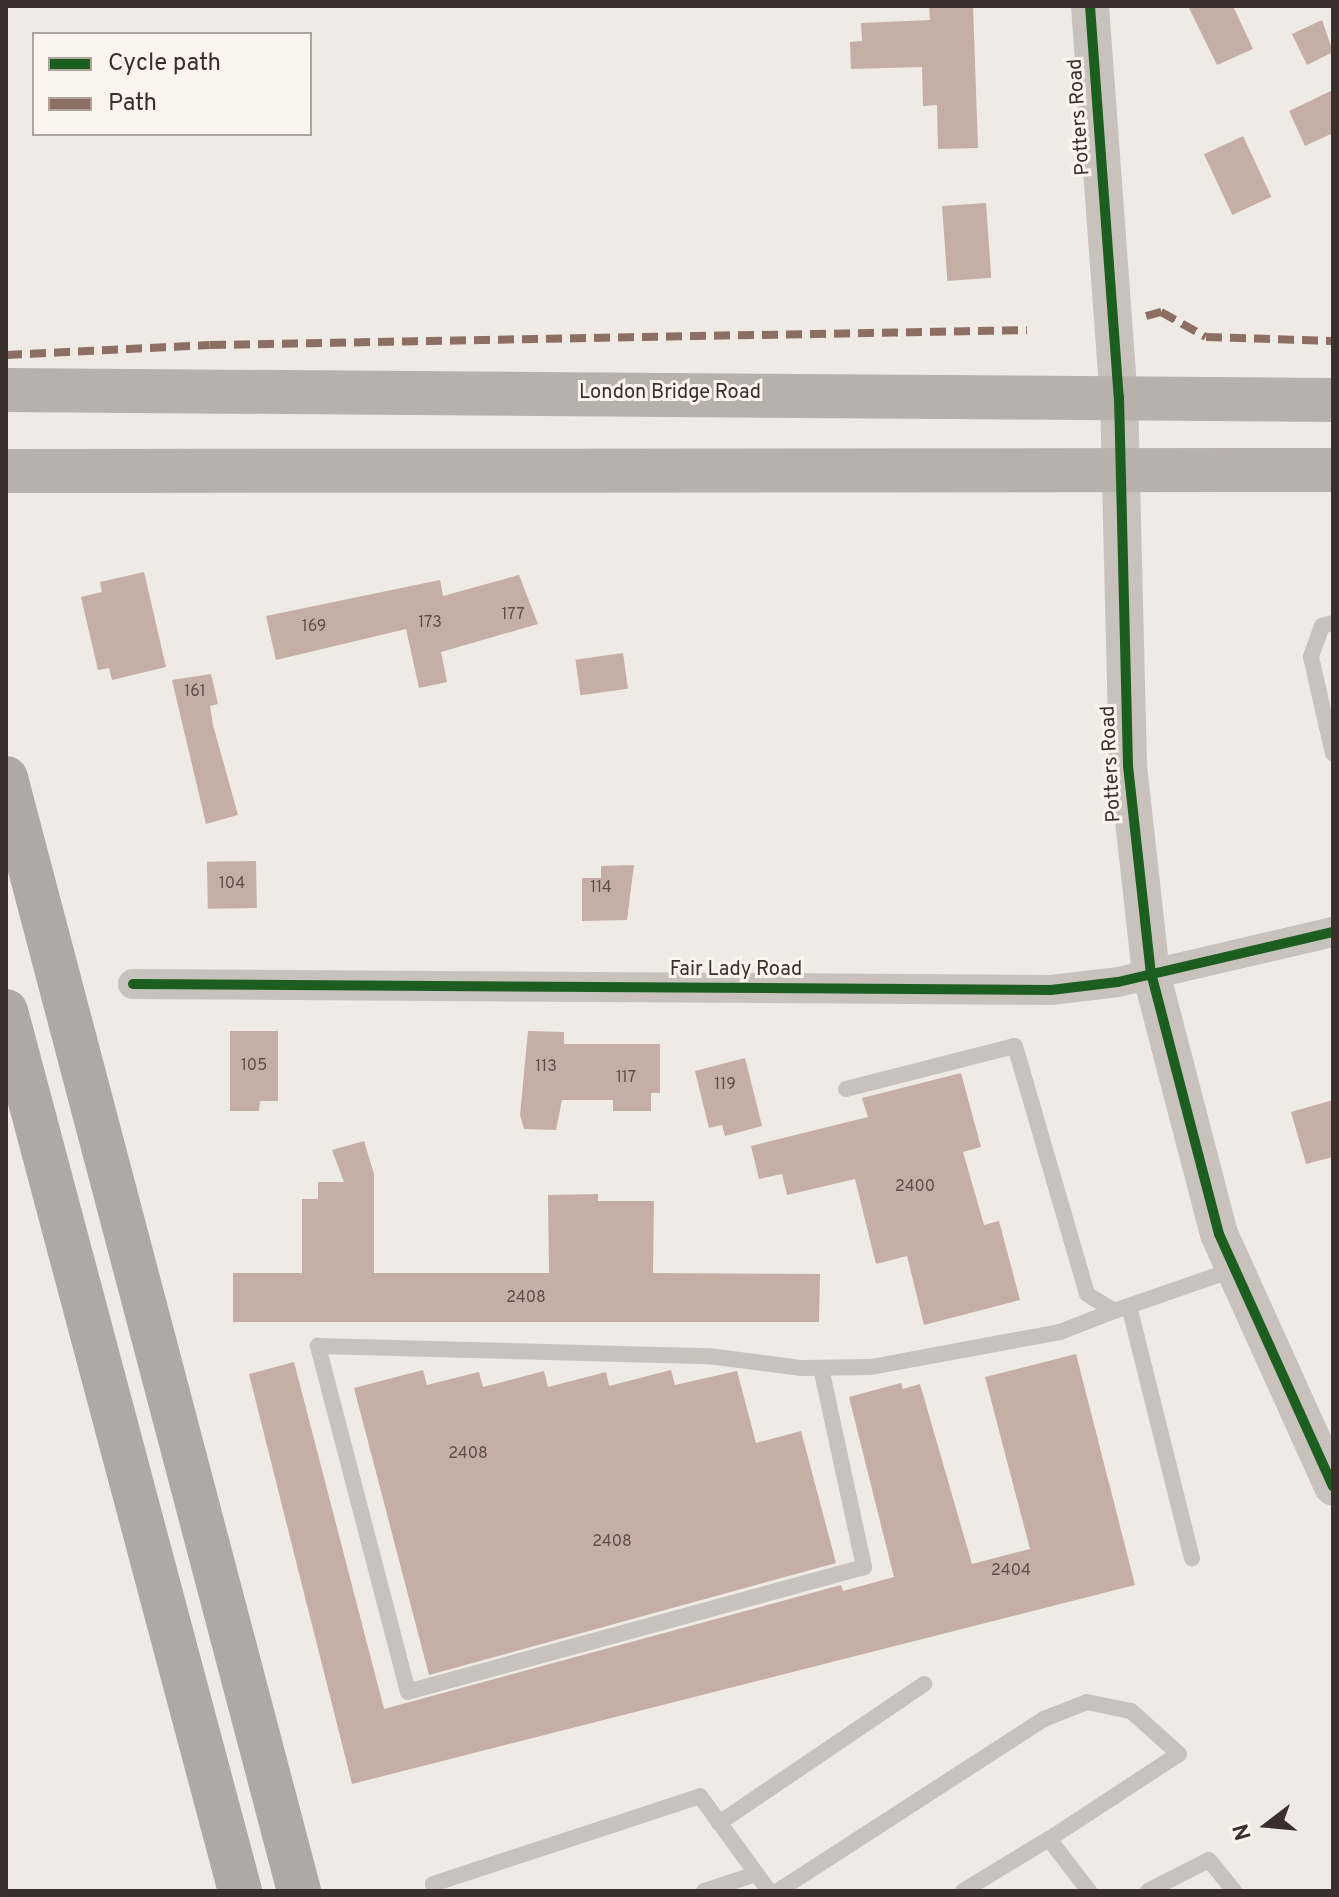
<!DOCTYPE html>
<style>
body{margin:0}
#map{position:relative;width:1339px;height:1897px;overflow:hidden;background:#efeae4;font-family:Overpass,sans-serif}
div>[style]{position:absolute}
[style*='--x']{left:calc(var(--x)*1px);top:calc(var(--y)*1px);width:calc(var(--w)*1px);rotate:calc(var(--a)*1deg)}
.building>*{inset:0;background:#c4aea5;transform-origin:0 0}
.service>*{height:16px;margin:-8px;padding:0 8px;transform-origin:8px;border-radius:8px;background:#c9c2bc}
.minor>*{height:30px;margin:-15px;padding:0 15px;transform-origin:15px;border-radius:15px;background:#c9c2bc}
.tertiary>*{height:38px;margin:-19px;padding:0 19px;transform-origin:19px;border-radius:19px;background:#c9c2bc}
.primary>*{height:44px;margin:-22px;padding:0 22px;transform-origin:22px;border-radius:22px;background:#b8b0ab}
.motorway>*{height:44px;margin:-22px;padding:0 22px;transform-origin:22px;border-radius:22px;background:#aea9a3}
.quiet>*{height:8px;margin-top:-4px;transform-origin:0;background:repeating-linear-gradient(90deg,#8d6e63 0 16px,transparent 0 24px)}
.cycleway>*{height:10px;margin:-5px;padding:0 5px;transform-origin:5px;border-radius:5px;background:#1b5e20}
span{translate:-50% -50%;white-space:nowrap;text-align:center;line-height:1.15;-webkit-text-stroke:6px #fbf4ec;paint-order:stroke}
.number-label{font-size:16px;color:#5c4f49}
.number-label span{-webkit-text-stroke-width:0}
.street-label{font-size:20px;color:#3a2f2a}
.frame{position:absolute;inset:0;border:8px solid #3a2f2a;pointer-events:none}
.legend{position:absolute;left:32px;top:32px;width:280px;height:104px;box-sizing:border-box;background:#fbf4ec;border:2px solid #aea59e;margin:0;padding:10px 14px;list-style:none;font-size:24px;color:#3a2f2a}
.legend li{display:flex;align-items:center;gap:16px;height:40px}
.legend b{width:40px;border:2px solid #aea59e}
.north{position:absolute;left:1227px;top:1785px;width:80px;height:80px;-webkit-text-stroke:6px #fbf4ec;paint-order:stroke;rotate:254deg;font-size:22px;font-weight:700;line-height:32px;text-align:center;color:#3a2f2a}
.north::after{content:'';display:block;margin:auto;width:28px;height:36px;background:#3a2f2a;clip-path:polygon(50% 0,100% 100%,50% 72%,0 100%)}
</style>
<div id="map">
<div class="building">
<div style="clip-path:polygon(929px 6px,973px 6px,978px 148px,938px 149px,937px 105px,923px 106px,922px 67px,851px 69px,850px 42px,862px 41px,861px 23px,930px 20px)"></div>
<div style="clip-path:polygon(1188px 6px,1233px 6px,1253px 49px,1217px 65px)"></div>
<div style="clip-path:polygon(1322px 20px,1333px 52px,1307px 65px,1292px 34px)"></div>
<div style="clip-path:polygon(1333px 90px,1333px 133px,1305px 146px,1289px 111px)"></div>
<div style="left:1243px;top:136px;width:67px;height:43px;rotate:65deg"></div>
<div style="left:986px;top:203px;width:75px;height:44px;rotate:86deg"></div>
<div style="clip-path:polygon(144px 572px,166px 667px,112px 680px,109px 668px,98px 670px,81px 597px,102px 592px,100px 582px)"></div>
<div style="clip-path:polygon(519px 575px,538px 624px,441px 652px,447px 682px,419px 688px,406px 629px,276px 660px,266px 616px,440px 580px,443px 596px)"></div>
<div style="left:623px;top:653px;width:36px;height:48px;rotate:82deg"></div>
<div style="clip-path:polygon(211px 674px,218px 704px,210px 706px,213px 725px,238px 815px,206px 824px,172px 680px)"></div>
<div style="left:256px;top:861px;width:47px;height:49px;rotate:89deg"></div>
<div style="clip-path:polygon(634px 865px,627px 920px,582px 921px,582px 878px,601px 878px,601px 866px)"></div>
<div style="clip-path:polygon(230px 1031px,278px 1031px,278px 1101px,260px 1101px,259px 1111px,230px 1111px)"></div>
<div style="clip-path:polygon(528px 1031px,564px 1032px,564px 1044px,660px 1044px,660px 1093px,651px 1093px,651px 1111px,613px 1111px,613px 1100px,562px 1100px,556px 1130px,524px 1129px,520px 1115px)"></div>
<div style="clip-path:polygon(745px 1058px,762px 1126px,725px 1136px,722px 1125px,709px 1128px,695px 1071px)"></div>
<div style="clip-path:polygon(961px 1073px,981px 1147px,963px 1152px,984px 1225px,999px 1221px,1020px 1300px,924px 1325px,907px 1256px,876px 1264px,855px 1179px,787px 1195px,782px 1174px,759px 1179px,751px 1146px,868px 1117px,862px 1098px)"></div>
<div style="clip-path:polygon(1333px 1100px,1333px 1157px,1306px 1164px,1291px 1112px)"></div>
<div style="clip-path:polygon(364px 1141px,374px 1174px,374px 1273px,549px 1273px,548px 1195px,598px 1194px,598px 1201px,654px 1201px,653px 1273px,820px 1274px,819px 1322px,233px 1322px,233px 1273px,302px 1273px,302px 1199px,318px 1199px,318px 1182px,344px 1182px,332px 1150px)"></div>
<div style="clip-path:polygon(1076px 1354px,1135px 1585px,352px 1784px,249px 1374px,294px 1362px,384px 1709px,841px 1585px,843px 1591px,894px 1577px,849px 1397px,901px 1383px,903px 1389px,920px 1384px,972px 1564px,1030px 1549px,985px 1377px)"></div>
<div style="clip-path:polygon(423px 1370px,427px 1385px,479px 1372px,483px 1387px,544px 1371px,548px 1387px,606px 1372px,609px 1386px,671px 1370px,675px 1385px,737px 1371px,756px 1443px,801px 1431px,836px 1563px,429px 1675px,354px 1388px)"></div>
</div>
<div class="service">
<div style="--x:1333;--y:623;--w:11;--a:165"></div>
<div style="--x:1322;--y:626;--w:33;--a:110"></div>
<div style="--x:1311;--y:657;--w:99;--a:77.2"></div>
<div style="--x:846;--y:1089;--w:174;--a:-14.3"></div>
<div style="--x:1015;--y:1046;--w:258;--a:73.8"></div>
<div style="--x:1087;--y:1294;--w:32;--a:32"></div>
<div style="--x:1114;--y:1311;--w:128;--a:-19.1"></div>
<div style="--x:1129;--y:1306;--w:260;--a:76"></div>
<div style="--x:821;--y:1368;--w:204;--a:77.8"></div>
<div style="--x:864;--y:1567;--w:473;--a:164.7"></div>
<div style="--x:408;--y:1692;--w:358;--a:-104.6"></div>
<div style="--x:318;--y:1346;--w:390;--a:1.5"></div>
<div style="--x:708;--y:1356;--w:95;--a:7.3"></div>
<div style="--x:802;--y:1368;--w:69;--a:-0.8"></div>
<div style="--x:871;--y:1367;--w:192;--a:-10.5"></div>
<div style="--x:1060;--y:1332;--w:58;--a:-21.3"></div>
<div style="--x:719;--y:1823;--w:248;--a:-34.1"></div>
<div style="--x:435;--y:1891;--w:7;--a:-106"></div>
<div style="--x:433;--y:1884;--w:281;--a:-18.2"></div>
<div style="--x:700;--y:1796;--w:117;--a:54"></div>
<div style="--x:704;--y:1891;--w:55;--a:-18.1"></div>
<div style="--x:778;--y:1891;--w:317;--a:-32.9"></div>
<div style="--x:1044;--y:1719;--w:46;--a:-21.6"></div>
<div style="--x:1087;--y:1702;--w:45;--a:11.6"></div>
<div style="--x:1131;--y:1711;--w:64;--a:41.9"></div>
<div style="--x:1179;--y:1754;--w:155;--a:146.8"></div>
<div style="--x:1049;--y:1839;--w:66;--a:52.4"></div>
<div style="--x:963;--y:1891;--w:100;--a:-31.2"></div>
<div style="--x:1148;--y:1891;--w:68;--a:-26.9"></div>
<div style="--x:1209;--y:1860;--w:40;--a:51"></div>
</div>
<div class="minor">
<div style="--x:133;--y:984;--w:918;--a:0.37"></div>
<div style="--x:1051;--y:990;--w:67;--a:-6.8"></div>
<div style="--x:1118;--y:982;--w:221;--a:-13.1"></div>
</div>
<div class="tertiary">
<div style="--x:1090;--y:6;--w:392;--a:85.8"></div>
<div style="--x:1119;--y:397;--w:369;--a:88.6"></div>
<div style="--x:1128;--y:766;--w:208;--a:83.7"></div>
<div style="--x:1151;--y:973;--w:270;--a:75.4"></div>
<div style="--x:1219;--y:1234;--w:277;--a:65.7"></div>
</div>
<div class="primary">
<div style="--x:6;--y:390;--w:1327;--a:0.43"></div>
<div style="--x:6;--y:471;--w:1327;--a:-0.04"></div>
</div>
<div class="motorway">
<div style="--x:6;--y:778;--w:1151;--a:75.25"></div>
<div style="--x:6;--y:1011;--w:911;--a:75.11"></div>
</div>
<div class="quiet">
<div style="--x:1146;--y:316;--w:16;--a:-15"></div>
<div style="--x:1161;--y:312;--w:51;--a:29.1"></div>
<div style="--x:1206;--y:337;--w:127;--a:1.8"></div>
<div style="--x:6;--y:355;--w:204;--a:-2.8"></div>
<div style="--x:210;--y:345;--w:817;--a:-1.05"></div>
</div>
<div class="cycleway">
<div style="--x:1090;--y:6;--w:392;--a:85.8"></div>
<div style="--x:1119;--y:397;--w:369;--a:88.6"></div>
<div style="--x:1128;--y:766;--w:208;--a:83.7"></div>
<div style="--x:1151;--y:973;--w:270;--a:75.4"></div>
<div style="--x:1219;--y:1234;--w:277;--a:65.7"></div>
<div style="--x:133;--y:984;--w:918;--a:0.37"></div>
<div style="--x:1051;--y:990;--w:67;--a:-6.8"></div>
<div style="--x:1118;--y:982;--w:221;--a:-13.1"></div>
</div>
<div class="number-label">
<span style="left:513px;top:615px">177</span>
<span style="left:430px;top:623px">173</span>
<span style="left:314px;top:627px">169</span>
<span style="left:195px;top:692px">161</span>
<span style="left:232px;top:884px">104</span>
<span style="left:601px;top:888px">114</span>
<span style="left:254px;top:1066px">105</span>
<span style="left:546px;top:1067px">113</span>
<span style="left:626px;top:1078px">117</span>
<span style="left:725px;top:1085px">119</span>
<span style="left:915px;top:1187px">2400</span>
<span style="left:526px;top:1298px">2408</span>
<span style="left:468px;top:1454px">2408</span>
<span style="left:612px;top:1542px">2408</span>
<span style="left:1011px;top:1571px">2404</span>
</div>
<div class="street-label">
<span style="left:1080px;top:117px;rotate:-94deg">Potters Road</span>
<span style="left:670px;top:393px">London Bridge Road</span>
<span style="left:1112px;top:764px;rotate:-93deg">Potters Road</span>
<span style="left:736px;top:970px">Fair Lady Road</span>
</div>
<div class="frame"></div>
<ul class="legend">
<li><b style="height:10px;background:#1b5e20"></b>Cycle path</li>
<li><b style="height:10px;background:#8d6e63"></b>Path</li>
</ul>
<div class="north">N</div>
</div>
